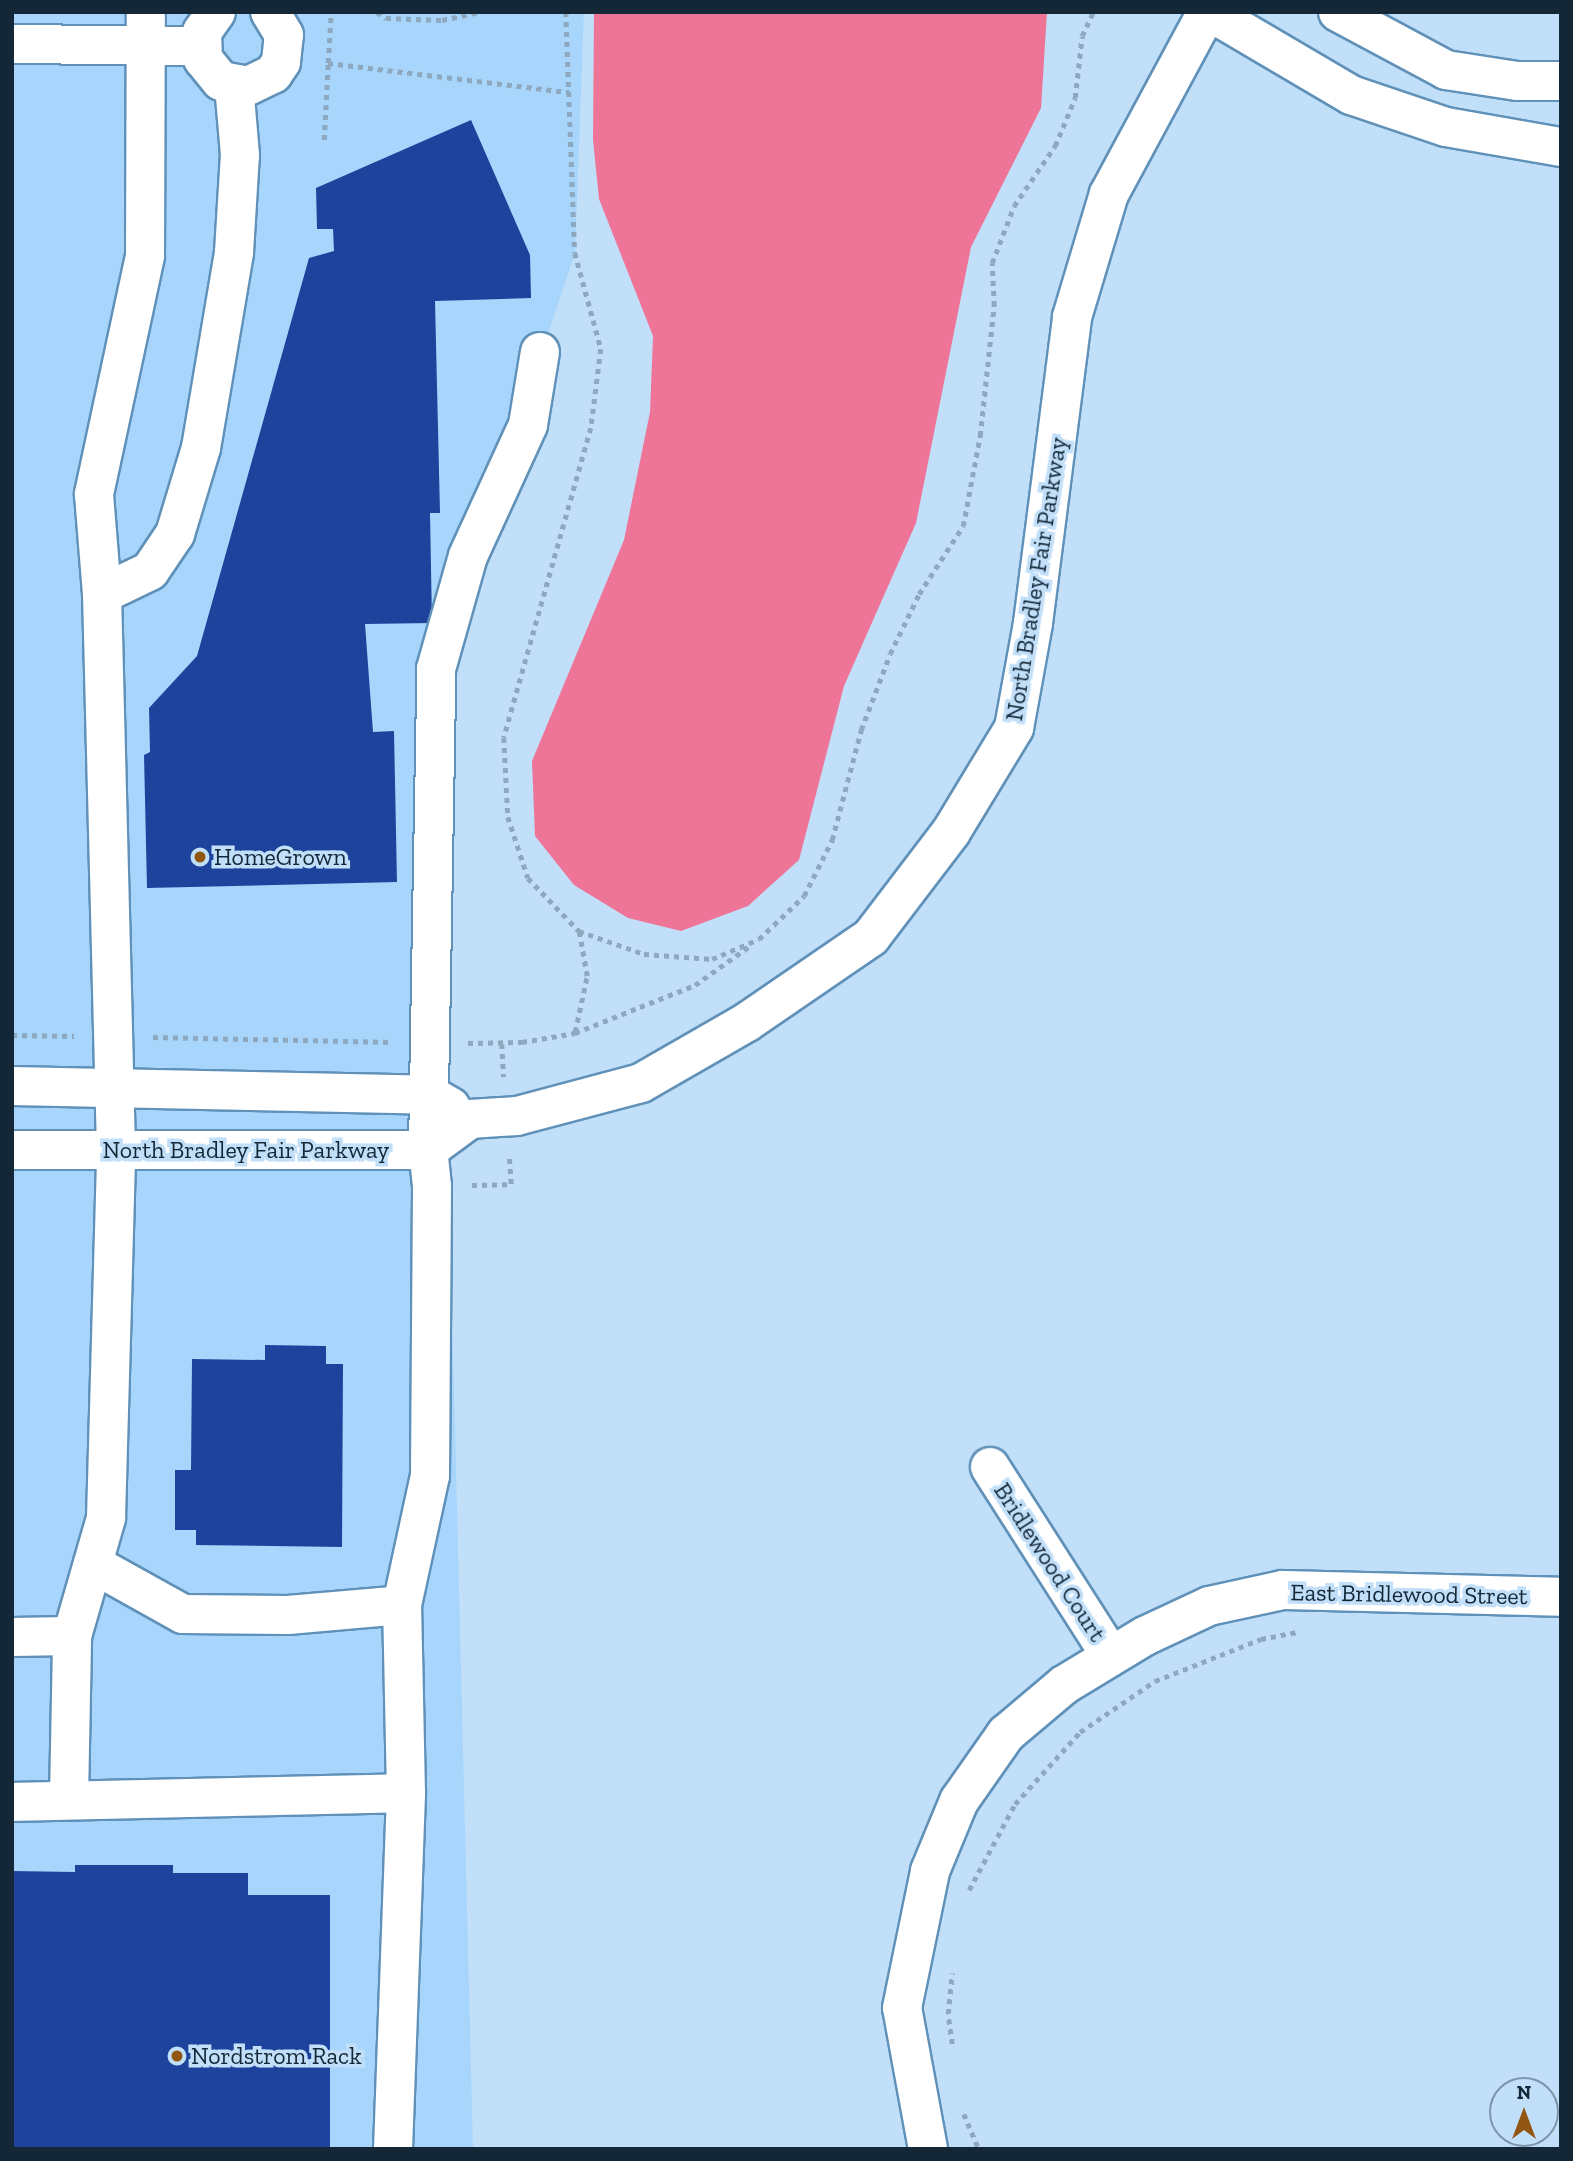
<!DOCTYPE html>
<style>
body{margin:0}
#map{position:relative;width:1573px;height:2161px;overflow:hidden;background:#c1dff9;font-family:"Zilla Slab",serif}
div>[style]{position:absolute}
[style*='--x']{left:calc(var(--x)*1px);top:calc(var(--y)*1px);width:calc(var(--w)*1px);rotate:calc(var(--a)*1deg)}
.built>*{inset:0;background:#a7d5fb}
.water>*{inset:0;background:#ee7597}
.building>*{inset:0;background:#1d439d}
.path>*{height:4.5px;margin-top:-2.25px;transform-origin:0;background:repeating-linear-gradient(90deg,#8da8bf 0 5px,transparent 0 10px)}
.roads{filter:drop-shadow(2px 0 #6091b9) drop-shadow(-2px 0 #6091b9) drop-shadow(0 2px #6091b9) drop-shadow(0 -2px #6091b9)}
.minor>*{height:38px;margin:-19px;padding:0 19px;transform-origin:19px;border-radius:19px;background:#fff}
.dots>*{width:19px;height:19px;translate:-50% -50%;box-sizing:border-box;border:4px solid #c1dff9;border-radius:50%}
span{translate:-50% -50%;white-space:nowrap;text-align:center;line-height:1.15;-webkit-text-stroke:7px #c1dff9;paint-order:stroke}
.street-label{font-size:24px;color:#132737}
.poi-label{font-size:24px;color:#132737}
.left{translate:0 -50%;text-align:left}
.frame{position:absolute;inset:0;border:14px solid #132737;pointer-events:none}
.north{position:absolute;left:1489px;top:2077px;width:70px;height:70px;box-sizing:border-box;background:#c1dff9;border:2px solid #7b95ab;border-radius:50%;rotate:0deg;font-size:19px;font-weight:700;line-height:28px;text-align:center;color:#132737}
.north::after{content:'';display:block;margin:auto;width:24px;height:32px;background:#915713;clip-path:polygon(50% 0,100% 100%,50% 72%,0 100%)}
</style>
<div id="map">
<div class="built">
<div style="clip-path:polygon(12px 12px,584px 12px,575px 253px,436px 669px,473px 2149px,12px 2149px)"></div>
</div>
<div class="water">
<div style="clip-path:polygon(594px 12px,1047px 12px,1041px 108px,971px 247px,916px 523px,844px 686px,799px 860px,748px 906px,681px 931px,628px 918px,574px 885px,535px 836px,532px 761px,624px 540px,650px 412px,653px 336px,599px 199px,593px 140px)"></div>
</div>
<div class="building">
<div style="clip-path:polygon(471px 120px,530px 255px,531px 298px,435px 301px,440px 513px,430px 513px,432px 623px,365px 624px,373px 732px,394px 731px,397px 882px,147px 888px,144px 755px,150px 752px,149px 708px,197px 656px,309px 258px,334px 251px,333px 229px,317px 229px,316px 188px)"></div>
<div style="clip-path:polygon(265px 1345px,326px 1346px,326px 1364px,343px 1364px,342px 1547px,196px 1545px,196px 1530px,175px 1530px,175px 1470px,191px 1470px,192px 1359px,265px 1360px)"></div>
<div style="clip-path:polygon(75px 1865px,173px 1865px,173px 1873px,248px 1873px,248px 1895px,330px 1895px,330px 2149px,12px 2149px,12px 1871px,75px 1872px)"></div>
</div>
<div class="path">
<div style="--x:377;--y:12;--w:11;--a:34"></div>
<div style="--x:386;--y:18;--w:56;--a:2"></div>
<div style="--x:442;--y:20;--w:38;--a:-12"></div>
<div style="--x:566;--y:12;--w:241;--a:87.9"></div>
<div style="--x:575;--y:253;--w:99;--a:74.8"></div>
<div style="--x:601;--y:349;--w:80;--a:97.2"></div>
<div style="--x:591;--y:428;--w:322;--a:105.7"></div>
<div style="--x:504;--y:738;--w:79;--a:87.1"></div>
<div style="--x:508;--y:817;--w:64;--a:71.8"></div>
<div style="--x:528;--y:878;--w:74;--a:46.1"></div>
<div style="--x:579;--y:931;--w:69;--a:19.5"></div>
<div style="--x:644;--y:954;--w:68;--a:4.2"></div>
<div style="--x:712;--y:959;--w:51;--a:-23.1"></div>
<div style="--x:759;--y:939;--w:62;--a:-43.7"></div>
<div style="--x:804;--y:896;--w:63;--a:-63.4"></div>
<div style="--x:832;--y:840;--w:114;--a:-75.2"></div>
<div style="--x:861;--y:730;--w:81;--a:-69.1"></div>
<div style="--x:890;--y:654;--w:67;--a:-64.2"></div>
<div style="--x:919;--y:594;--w:81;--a:-57.1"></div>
<div style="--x:963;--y:526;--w:92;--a:-79.3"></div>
<div style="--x:980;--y:436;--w:131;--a:-83.9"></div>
<div style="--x:994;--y:306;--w:43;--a:-92.7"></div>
<div style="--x:992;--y:263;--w:61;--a:-68.9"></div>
<div style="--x:1014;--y:206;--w:73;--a:-55.7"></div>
<div style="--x:1055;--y:146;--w:52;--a:-67.4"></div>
<div style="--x:1075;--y:98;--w:62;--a:-83.6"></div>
<div style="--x:1082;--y:36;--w:26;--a:-65"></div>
<div style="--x:328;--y:63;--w:51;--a:-86.6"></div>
<div style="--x:324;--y:140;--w:77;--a:-87"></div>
<div style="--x:328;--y:63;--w:243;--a:6.9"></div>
<div style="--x:575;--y:1032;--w:57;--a:-77.9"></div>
<div style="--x:587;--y:976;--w:46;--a:-100.1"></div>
<div style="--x:12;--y:1035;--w:62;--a:0.9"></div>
<div style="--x:153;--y:1037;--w:240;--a:1.2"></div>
<div style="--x:468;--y:1043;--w:54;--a:-1.1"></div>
<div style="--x:522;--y:1042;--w:54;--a:-9.6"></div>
<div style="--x:575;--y:1033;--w:129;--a:-21.8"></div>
<div style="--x:695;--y:985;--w:69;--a:-35.5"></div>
<div style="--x:502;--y:1044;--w:33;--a:87"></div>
<div style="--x:472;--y:1185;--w:39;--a:-1"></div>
<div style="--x:511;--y:1184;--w:29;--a:-94"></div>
<div style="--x:969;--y:1890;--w:98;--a:-61.9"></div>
<div style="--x:1015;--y:1804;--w:97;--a:-47.9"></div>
<div style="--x:1080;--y:1732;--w:91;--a:-34.2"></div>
<div style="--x:1155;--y:1681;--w:114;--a:-21.6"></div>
<div style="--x:1261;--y:1639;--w:37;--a:-11"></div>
<div style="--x:952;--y:2044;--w:30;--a:-98"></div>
<div style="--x:948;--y:2014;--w:41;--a:-84.4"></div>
<div style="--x:964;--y:2114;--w:38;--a:67"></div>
</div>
<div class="roads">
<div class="minor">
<div style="--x:216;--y:12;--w:24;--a:125"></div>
<div style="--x:202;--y:32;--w:27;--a:88"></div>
<div style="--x:203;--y:59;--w:28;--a:51"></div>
<div style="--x:221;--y:81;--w:27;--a:10"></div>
<div style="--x:248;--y:86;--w:28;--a:-26"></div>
<div style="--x:273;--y:74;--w:14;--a:-56"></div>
<div style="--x:281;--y:62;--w:27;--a:-84"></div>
<div style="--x:284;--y:35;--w:27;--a:-121"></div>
<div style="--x:1210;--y:12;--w:164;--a:30.5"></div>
<div style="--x:1351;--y:95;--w:100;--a:18.6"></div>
<div style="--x:1446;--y:127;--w:117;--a:9.9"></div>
<div style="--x:1338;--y:12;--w:123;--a:28.2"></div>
<div style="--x:1446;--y:70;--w:72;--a:8.8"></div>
<div style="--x:1517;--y:81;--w:44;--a:0"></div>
<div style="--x:12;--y:44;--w:188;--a:0.6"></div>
<div style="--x:102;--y:594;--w:53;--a:-25.6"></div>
<div style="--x:150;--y:571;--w:45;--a:-56"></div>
<div style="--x:175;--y:534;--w:90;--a:-73.2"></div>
<div style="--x:201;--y:448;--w:199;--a:-80.4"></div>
<div style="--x:234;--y:252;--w:97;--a:-86.5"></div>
<div style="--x:240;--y:155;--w:70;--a:-94.9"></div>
<div style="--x:12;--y:1086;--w:418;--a:1.2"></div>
<div style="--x:430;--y:1095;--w:24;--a:30"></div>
<div style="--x:12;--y:1150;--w:416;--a:0"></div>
<div style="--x:428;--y:1150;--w:52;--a:-36.4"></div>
<div style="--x:470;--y:1119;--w:47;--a:-3.7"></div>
<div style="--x:517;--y:1116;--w:128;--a:-14.9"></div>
<div style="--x:641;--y:1083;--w:122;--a:-29.9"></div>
<div style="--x:747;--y:1022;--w:150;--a:-34.4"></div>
<div style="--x:871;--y:937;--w:132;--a:-52.7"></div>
<div style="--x:951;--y:832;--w:122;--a:-58.8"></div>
<div style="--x:1014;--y:728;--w:107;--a:-79.7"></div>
<div style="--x:1033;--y:623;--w:308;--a:-82.7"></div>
<div style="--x:1072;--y:317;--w:128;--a:-73.3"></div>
<div style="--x:1109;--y:194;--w:207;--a:-61.7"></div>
<div style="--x:990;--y:1467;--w:224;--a:57.4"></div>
<div style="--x:93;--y:1564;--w:103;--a:29.1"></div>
<div style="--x:183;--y:1614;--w:105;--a:0.5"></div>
<div style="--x:288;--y:1615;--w:114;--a:-5"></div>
<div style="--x:12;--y:1637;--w:60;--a:-1"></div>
<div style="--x:69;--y:1799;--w:163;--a:-88.9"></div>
<div style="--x:72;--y:1636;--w:123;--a:-73.9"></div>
<div style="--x:106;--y:1518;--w:368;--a:-88.4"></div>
<div style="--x:116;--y:1150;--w:556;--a:-91.44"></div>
<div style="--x:102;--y:594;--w:100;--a:-94.6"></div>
<div style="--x:94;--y:494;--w:243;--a:-77.9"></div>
<div style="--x:145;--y:256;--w:244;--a:-89.8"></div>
<div style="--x:12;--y:1802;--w:394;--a:-1.3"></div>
<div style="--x:406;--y:1793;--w:188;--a:-91.2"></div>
<div style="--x:402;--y:1605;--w:132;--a:-77.8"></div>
<div style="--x:430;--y:1476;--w:290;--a:-89.6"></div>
<div style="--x:432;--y:1186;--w:36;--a:-96"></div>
<div style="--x:428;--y:1150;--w:481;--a:-89"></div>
<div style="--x:436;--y:669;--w:117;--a:-74.2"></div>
<div style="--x:468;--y:556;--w:144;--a:-65.4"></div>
<div style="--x:528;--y:425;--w:74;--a:-80.7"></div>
<div style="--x:393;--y:2149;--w:356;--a:-87.9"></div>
<div style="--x:928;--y:2149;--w:143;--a:-100.4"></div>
<div style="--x:902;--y:2008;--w:140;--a:-78.4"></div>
<div style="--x:930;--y:1871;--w:76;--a:-67.5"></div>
<div style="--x:959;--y:1801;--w:82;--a:-55"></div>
<div style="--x:1006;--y:1734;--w:76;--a:-40.2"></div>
<div style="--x:1064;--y:1685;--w:95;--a:-31.2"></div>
<div style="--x:1145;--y:1636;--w:71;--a:-25.1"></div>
<div style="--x:1209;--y:1606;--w:76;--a:-12.2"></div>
<div style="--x:1283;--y:1590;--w:278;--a:1.4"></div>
</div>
</div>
<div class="dots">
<div style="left:200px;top:857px;background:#915713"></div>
<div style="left:177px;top:2056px;background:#915713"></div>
</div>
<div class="street-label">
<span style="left:1036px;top:579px;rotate:-81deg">North Bradley Fair Parkway</span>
<span style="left:246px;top:1150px">North Bradley Fair Parkway</span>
<span style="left:1050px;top:1562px;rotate:57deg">Bridlewood Court</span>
<span style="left:1409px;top:1594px;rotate:1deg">East Bridlewood Street</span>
</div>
<div class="poi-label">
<span class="left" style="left:214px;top:857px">HomeGrown</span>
<span class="left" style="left:191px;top:2056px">Nordstrom Rack</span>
</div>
<div class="frame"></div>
<div class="north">N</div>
</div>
